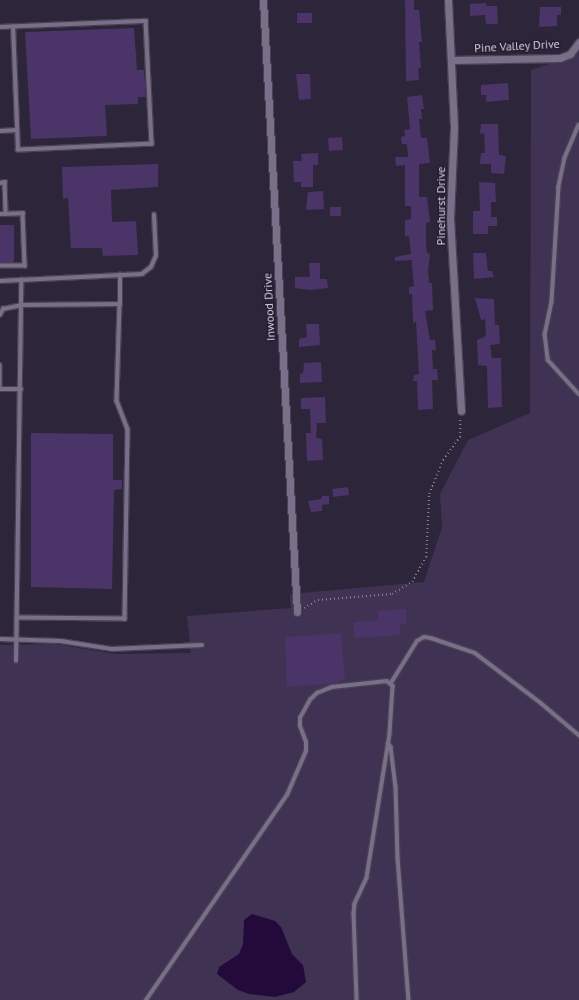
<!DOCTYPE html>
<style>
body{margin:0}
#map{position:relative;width:579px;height:1000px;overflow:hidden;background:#2d2539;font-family:"PT Sans",sans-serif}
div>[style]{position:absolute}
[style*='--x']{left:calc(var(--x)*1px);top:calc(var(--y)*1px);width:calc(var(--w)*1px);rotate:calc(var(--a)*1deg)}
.green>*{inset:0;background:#403253}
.water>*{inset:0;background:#230a3b}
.building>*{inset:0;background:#4b3468;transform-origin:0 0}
.path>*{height:1.5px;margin-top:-0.75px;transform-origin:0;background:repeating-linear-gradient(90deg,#898293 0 1px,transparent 0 4px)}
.roads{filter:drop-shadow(1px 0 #494254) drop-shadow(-1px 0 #494254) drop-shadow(0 1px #494254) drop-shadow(0 -1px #494254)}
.service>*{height:3.5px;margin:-1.75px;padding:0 1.75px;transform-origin:1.75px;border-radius:1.75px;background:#796f88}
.minor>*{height:7px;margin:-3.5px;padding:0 3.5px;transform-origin:3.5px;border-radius:3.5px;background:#796f88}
span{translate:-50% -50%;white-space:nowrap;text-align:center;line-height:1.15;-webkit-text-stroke:3px #231b2f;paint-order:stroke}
.street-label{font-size:12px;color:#ded9e7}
</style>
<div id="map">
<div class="green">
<div style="clip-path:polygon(579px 51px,579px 1000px,0 1000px,0 645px,56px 644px,115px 654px,191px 653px,187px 616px,291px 608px,290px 594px,424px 582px,442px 527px,440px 494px,468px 440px,530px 413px,531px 70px,574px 56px)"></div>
</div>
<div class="water">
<div style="clip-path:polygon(252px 914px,275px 921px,281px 927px,292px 954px,303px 965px,306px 982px,294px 992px,275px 997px,249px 994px,238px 990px,217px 974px,219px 967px,239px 954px,243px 944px,244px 920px)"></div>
</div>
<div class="building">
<div style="clip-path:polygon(405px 0,414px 0,414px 10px,419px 10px,422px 42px,419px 42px,421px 68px,418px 68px,419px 80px,406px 81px)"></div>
<div style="clip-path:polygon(486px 3px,486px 6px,497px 6px,498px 24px,486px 24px,485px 15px,470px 16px,470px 4px)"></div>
<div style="clip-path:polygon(540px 7px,561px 7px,561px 15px,557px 15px,557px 26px,539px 27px)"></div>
<div style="left:297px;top:13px;width:15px;height:10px"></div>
<div style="clip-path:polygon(134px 28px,137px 70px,144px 70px,146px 97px,138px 97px,138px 104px,105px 105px,107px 136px,31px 139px,25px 32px)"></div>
<div style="clip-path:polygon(296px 74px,310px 74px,311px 99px,299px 100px)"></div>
<div style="clip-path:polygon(508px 83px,509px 100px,486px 102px,486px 95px,481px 95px,481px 85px)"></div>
<div style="clip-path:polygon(422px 95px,424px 109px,421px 109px,422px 119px,419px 119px,421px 138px,427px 138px,430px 163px,419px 164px,419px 197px,427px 197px,430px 222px,426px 223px,426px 243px,427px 253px,430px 254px,428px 271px,429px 283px,432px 283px,433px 310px,425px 311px,430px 340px,435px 340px,436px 350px,432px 350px,433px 369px,437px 369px,438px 380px,432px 380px,433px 409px,418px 410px,417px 381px,413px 381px,414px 375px,419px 374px,416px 322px,413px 323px,412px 294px,409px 294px,409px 287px,414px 286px,412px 265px,412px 260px,395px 261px,395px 257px,411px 254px,409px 236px,405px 236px,405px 220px,411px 219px,411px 206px,405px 206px,405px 165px,396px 166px,395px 157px,408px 157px,407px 144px,402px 144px,401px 137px,405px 136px,404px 130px,410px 129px,407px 97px)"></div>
<div style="clip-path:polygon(481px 124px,498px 124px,499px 155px,506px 156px,504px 174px,491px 173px,491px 164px,480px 164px,481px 153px,485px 153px,484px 133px,480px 134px)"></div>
<div style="left:342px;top:137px;width:13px;height:14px;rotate:86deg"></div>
<div style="clip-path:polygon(318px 153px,318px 165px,313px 165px,313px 187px,301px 187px,301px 182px,294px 182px,293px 161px,302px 161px,301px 154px)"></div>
<div style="clip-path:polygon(158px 164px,158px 187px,111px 190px,112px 222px,136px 221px,138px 255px,103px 256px,102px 248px,71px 248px,68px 198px,63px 199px,62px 167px)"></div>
<div style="clip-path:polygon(479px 182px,495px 183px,496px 202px,491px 202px,491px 217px,497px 217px,497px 226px,488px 226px,488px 234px,473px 234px,473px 211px,480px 211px)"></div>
<div style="clip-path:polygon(323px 191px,324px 209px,306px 210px,308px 192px)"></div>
<div style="left:330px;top:207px;width:11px;height:9px"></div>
<div style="left:0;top:225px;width:14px;height:37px"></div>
<div style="clip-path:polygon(473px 253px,486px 253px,488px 271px,492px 271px,494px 277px,474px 279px)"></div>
<div style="clip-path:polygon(309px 263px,320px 263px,320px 279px,327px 279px,328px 288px,310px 290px,295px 288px,295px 277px,310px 277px)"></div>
<div style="clip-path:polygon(475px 298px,494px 299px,495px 325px,499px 325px,500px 344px,490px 345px,492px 358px,501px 358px,502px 407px,488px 408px,487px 366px,478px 365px,477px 340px,486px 336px,485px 319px,481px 320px)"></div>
<div style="clip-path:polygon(306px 324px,319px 324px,320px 345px,299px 347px,299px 339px,307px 337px)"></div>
<div style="clip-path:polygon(321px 362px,322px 382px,300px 383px,300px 374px,303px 373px,304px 363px)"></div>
<div style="clip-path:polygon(325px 397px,326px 423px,317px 423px,316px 438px,322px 439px,323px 460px,307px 461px,306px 433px,311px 433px,310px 409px,301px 409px,301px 398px)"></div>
<div style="clip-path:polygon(31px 433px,113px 434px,113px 480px,122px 480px,122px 489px,114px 490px,112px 589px,31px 587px)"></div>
<div style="left:348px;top:487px;width:8px;height:16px;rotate:83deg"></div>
<div style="clip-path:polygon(322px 496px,329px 496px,329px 504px,322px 505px,322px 511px,311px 512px,308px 501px,321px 499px)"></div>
<div style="clip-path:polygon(406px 609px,407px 624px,400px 624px,401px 635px,354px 638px,354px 622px,378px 621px,378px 611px)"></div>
<div style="clip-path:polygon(341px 633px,345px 678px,338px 683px,287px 687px,285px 637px)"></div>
</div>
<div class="path">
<div style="--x:304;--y:608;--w:16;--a:-30"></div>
<div style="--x:318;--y:600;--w:74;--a:-4.6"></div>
<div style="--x:392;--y:594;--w:23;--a:-31"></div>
<div style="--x:412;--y:582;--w:29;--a:-61"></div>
<div style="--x:426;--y:557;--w:63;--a:-87.3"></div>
<div style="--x:429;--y:494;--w:37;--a:-68"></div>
<div style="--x:443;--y:460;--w:29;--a:-54"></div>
<div style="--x:460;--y:437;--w:19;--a:-90"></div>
</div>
<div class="roads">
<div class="service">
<div style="--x:0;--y:27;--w:146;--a:-2.4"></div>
<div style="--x:146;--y:21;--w:123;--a:87.2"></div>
<div style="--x:152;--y:144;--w:134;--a:177.4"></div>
<div style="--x:18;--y:150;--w:123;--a:-92.3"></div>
<div style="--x:579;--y:125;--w:36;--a:113"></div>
<div style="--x:565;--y:158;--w:30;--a:102"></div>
<div style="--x:559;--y:187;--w:115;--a:93.5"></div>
<div style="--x:552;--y:302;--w:33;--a:102"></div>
<div style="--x:545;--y:334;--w:26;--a:83"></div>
<div style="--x:548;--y:360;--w:46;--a:47.6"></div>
<div style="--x:0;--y:131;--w:17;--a:-3"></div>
<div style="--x:0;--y:183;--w:5;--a:-11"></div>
<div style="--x:5;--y:182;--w:32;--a:88"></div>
<div style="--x:0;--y:214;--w:23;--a:-2"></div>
<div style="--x:23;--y:213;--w:53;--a:87.8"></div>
<div style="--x:25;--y:266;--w:25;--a:180"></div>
<div style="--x:0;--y:281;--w:142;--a:-2.8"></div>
<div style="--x:142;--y:274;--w:11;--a:-38"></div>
<div style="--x:151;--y:267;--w:12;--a:-66"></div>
<div style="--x:156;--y:256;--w:41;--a:-92.8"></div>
<div style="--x:120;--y:304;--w:29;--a:-90"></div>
<div style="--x:0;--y:315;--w:7;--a:-63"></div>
<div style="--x:3;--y:309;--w:19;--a:-12"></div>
<div style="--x:22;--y:305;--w:98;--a:-0.6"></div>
<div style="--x:120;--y:304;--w:97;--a:91.8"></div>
<div style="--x:117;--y:401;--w:30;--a:69"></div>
<div style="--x:128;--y:429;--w:190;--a:90.9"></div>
<div style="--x:125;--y:619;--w:106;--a:-179.5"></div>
<div style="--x:0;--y:365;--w:24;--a:90"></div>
<div style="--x:0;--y:389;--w:21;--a:0"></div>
<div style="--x:0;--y:639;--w:61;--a:1.9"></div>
<div style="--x:61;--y:641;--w:52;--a:8.9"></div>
<div style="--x:112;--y:649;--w:90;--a:-2.5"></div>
<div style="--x:16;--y:661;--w:381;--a:-89.2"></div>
<div style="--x:391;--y:683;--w:49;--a:-58.2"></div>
<div style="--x:417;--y:641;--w:8;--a:-30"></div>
<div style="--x:424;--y:637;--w:7;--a:8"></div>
<div style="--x:431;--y:638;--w:46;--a:18.8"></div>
<div style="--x:475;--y:653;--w:83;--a:37.1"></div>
<div style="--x:541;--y:703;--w:50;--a:40.1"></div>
<div style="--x:388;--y:743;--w:5;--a:53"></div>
<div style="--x:391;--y:747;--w:39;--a:83"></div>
<div style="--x:396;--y:786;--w:72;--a:88.4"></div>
<div style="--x:398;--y:858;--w:142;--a:85.6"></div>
<div style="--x:146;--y:1000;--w:249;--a:-55.5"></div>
<div style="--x:287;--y:795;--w:48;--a:-66.6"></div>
<div style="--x:306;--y:751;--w:9;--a:-90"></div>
<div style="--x:306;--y:742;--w:17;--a:-111"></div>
<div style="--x:300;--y:726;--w:8;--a:-90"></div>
<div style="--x:300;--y:718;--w:21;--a:-61"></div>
<div style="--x:310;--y:700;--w:10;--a:-45"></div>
<div style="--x:317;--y:693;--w:16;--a:-22"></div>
<div style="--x:332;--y:687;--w:55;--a:-6.2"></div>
<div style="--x:387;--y:681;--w:8;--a:40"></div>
<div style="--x:393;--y:686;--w:48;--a:93.6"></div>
<div style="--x:390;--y:734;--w:146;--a:99.1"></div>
<div style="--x:367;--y:878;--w:29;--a:115"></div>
<div style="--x:355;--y:904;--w:9;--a:96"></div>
<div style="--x:354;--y:913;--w:87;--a:88"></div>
</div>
<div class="minor">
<div style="--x:263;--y:0;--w:613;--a:86.82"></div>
<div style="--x:448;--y:0;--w:127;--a:87.3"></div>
<div style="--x:454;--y:127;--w:91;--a:92.5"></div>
<div style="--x:450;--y:218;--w:193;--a:86.7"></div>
<div style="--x:451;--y:60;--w:109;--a:-1.1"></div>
<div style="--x:560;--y:58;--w:11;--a:-22"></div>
<div style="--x:570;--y:54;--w:15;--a:-53"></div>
</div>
</div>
<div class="street-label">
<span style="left:517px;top:46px;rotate:-3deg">Pine Valley Drive</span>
<span style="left:441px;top:206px;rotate:-90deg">Pinehurst Drive</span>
<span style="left:269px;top:307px;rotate:-93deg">Inwood Drive</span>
</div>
</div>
